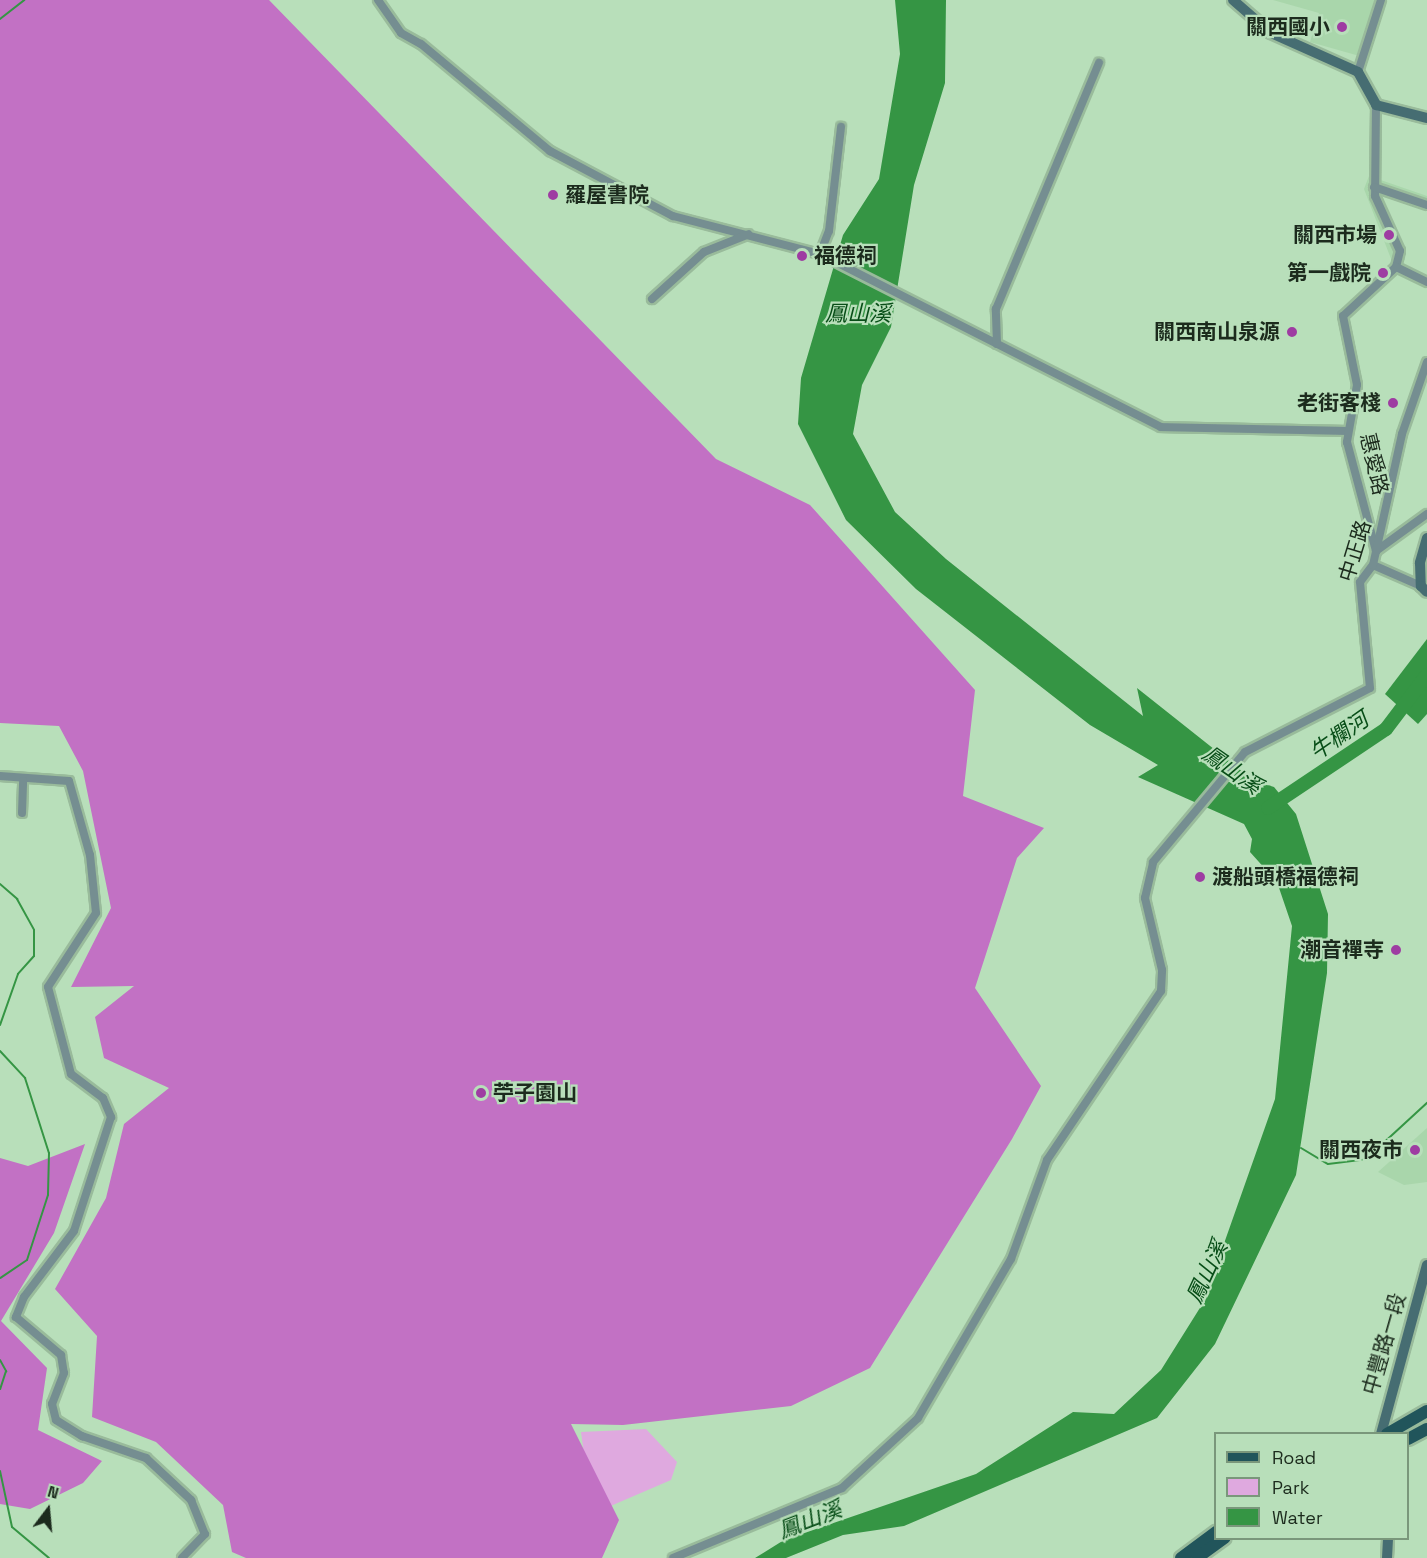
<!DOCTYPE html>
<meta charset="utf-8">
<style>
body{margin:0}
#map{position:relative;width:1427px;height:1558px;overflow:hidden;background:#b8dfba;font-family:"Space Grotesk","Noto Sans TC",sans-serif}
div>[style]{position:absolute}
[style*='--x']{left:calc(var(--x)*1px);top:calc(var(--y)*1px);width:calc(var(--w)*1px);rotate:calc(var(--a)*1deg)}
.built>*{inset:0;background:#a9d6ab}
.green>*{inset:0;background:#dfa9df}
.forest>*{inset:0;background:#c271c4}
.water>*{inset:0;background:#359544}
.pier>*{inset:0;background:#b8dfba;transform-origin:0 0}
.stream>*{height:2px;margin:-1px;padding:0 1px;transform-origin:1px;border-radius:1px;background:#359544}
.river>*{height:14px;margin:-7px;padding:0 7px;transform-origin:7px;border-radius:7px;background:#359544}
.roads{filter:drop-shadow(2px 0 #99bb9b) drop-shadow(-2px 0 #99bb9b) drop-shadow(0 2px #99bb9b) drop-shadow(0 -2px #99bb9b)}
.street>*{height:8px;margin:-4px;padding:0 4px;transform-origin:4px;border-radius:4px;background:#758e91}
.secondary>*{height:10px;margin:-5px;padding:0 5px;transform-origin:5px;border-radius:5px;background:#466d72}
.primary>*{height:12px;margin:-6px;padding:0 6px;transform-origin:6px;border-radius:6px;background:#21555b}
.dots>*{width:16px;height:16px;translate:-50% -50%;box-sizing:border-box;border:3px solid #b8dfba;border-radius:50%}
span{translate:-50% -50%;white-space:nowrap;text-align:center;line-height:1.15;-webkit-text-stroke:4.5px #b8dfba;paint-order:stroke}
.poi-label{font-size:21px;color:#1c2b1d;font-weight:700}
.right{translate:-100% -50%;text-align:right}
.left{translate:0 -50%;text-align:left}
.street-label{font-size:21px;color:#1c2b1d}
.water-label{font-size:22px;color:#084e18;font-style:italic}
.legend{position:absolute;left:1214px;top:1432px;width:195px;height:108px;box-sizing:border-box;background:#b8dfba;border:2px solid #7a977b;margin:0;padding:8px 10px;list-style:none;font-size:18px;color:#1c2b1d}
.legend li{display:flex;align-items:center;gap:12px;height:30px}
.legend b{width:30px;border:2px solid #7a977b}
.north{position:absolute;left:18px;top:1480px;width:60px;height:60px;-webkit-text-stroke:4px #b8dfba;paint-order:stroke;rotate:16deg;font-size:16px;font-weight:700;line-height:24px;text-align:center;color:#1c2b1d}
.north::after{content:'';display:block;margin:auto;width:21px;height:27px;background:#1c2b1d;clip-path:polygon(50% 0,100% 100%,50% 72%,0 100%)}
</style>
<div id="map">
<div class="built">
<div style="clip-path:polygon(1273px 0,1377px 0,1363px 57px,1310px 42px,1319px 13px)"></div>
<div style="clip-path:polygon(1369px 176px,1427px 196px,1427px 211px,1382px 195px,1405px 260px,1393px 264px,1364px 189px)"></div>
<div style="clip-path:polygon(1427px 1128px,1427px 1182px,1404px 1185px,1378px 1172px)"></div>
</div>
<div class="green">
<div style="clip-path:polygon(646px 1429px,677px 1462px,671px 1480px,592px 1514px,581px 1432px)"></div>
</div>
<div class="forest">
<div style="clip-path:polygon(0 0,269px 0,716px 459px,810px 505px,975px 690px,963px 796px,1044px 828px,1017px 858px,975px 988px,1041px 1086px,1012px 1139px,870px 1368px,791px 1406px,623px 1425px,571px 1424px,619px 1520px,602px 1558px,246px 1558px,232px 1552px,223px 1505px,156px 1442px,92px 1417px,97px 1336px,55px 1289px,106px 1198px,124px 1124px,169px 1088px,104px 1058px,95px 1017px,134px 986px,71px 987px,111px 908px,83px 771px,59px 726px,0 723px)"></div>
<div style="clip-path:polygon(85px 1144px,54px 1233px,1px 1321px,47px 1368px,38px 1430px,102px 1461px,83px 1483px,30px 1509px,0 1504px,0 1158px,28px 1166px)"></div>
</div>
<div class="water">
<div style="clip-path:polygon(895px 0,946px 0,945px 83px,914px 185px,891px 327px,862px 385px,853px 434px,895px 512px,946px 559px,1143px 716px,1137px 688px,1253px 780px,1274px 787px,1296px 814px,1328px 914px,1327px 973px,1296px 1175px,1215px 1344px,1157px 1418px,904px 1526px,843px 1535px,786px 1558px,755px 1558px,784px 1540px,976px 1474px,1073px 1412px,1114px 1414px,1161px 1370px,1203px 1303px,1275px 1099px,1292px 926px,1277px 882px,1250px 852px,1252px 839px,1244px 824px,1138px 777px,1158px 765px,1090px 725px,916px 589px,846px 520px,798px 424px,801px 378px,843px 235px,879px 179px,900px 54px)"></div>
<div style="clip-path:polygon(1427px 639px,1427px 714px,1418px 724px,1385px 694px)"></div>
</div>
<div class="pier">
<div style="left:1231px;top:758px;width:11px;height:60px;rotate:38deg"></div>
</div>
<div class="stream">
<div style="--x:0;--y:19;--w:31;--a:-38"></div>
<div style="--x:0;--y:884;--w:23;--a:41"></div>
<div style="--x:17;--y:899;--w:35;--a:61"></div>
<div style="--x:34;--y:930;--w:26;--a:90"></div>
<div style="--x:34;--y:956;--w:24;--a:132"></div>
<div style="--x:18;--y:974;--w:54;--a:109.4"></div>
<div style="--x:0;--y:1051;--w:37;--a:47"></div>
<div style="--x:25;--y:1078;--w:79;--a:72.3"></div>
<div style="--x:49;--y:1153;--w:42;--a:91.4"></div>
<div style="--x:48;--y:1195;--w:68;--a:107.9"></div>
<div style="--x:27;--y:1260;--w:32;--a:146"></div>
<div style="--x:1301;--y:1148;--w:31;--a:31"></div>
<div style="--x:1328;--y:1164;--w:38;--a:-7"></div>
<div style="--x:1366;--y:1159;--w:83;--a:-42.6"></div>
<div style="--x:0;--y:1360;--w:13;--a:61"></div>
<div style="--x:6;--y:1371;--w:19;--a:108"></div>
<div style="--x:0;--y:1471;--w:57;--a:77.9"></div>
<div style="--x:12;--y:1527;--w:48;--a:40"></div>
</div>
<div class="river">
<div style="--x:1268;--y:808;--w:142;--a:-33.8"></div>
<div style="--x:1386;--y:729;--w:68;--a:-52.8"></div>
</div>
<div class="roads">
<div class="street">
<div style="--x:378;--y:0;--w:40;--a:55.1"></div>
<div style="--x:401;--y:33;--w:23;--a:29"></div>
<div style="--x:421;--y:44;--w:168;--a:39.7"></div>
<div style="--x:550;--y:151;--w:139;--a:27.9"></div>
<div style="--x:673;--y:216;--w:152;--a:14.5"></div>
<div style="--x:820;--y:254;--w:382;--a:26.9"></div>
<div style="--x:1161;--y:427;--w:184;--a:1.2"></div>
<div style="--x:1358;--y:72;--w:76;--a:-72.3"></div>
<div style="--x:1376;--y:105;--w:91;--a:90.6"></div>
<div style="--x:1375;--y:196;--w:60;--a:65.6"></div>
<div style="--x:1400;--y:251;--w:16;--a:104"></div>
<div style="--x:1374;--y:187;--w:56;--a:18.8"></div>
<div style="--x:820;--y:254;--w:25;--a:-69"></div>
<div style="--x:829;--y:231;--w:105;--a:-83.4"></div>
<div style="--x:1427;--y:282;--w:34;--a:-154"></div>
<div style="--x:1396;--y:267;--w:72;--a:137.2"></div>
<div style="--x:1343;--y:316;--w:70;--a:78.5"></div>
<div style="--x:1357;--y:385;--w:58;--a:100"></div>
<div style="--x:1347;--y:442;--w:113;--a:75.1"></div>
<div style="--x:1376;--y:551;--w:63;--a:-36"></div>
<div style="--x:652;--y:299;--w:70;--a:-42.1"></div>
<div style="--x:704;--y:252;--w:48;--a:-21.8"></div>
<div style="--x:997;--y:344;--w:35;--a:-92"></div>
<div style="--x:996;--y:309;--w:267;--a:-67.3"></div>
<div style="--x:1373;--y:565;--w:52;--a:23.6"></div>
<div style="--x:0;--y:776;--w:69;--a:4.1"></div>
<div style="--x:69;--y:781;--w:77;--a:74.2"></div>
<div style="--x:90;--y:855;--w:58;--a:84.1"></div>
<div style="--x:96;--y:913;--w:88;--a:123"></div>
<div style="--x:48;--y:987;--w:90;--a:75.2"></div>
<div style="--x:71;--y:1074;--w:40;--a:37"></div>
<div style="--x:103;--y:1098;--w:21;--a:67"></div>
<div style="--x:111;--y:1117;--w:120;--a:108"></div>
<div style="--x:74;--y:1231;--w:83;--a:127.1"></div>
<div style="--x:24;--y:1297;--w:22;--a:112"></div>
<div style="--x:16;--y:1317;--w:59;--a:40.2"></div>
<div style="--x:61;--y:1355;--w:18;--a:81"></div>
<div style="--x:64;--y:1373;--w:33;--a:111"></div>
<div style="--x:52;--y:1404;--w:16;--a:76"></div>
<div style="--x:56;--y:1420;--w:31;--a:32"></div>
<div style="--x:82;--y:1436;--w:68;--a:19"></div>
<div style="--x:146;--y:1458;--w:62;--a:43"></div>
<div style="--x:191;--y:1500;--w:37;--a:68"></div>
<div style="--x:205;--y:1534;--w:33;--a:134"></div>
<div style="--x:22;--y:813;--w:32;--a:-88"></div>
<div style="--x:673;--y:1558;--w:183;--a:-22.5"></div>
<div style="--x:842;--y:1488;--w:103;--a:-42.6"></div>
<div style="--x:918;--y:1418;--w:184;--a:-59.7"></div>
<div style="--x:1011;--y:1259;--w:105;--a:-70"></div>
<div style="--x:1047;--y:1160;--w:204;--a:-56"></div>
<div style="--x:1161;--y:991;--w:21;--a:-87"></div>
<div style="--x:1162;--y:970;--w:74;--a:-103.3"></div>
<div style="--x:1145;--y:898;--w:37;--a:-77"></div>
<div style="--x:1153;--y:862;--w:143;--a:-50.1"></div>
<div style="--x:1245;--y:752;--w:140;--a:-27.1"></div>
<div style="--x:1370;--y:688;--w:106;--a:-95.4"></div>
<div style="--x:1360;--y:582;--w:21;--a:-53"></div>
<div style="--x:1373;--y:565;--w:134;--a:-77.5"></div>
<div style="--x:1402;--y:434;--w:76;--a:-70.9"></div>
</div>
<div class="secondary">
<div style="--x:1233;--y:0;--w:50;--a:41"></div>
<div style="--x:1271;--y:33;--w:95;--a:24.1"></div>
<div style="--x:1358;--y:72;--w:38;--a:61"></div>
<div style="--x:1376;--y:105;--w:53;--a:14.3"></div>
<div style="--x:1427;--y:538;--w:26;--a:106"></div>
<div style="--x:1420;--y:563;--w:23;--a:88"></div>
<div style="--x:1421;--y:586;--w:8;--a:45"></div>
<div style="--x:1381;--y:1434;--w:175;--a:-74.8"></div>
<div style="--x:1387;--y:1558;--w:20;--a:-87"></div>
</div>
<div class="primary">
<div style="--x:1387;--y:1434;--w:46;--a:-29.9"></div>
<div style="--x:1408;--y:1439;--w:21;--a:-28"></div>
<div style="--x:1181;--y:1558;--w:44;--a:-36.6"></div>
<div style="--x:1197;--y:1558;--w:34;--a:-36"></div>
</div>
</div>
<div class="dots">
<div style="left:1342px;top:27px;background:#9e3ca2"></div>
<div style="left:553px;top:195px;background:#9e3ca2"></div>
<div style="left:1389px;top:235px;background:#9e3ca2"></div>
<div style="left:802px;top:256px;background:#9e3ca2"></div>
<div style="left:1383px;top:273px;background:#9e3ca2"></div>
<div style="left:1292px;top:332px;background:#9e3ca2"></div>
<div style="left:1393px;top:403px;background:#9e3ca2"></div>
<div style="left:1200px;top:877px;background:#9e3ca2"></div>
<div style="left:1396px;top:950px;background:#9e3ca2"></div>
<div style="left:481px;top:1093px;background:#9e3ca2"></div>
<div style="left:1415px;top:1150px;background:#9e3ca2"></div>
</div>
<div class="poi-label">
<span class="right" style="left:1330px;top:27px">關西國小</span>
<span class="left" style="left:565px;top:195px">羅屋書院</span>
<span class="right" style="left:1377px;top:235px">關西市場</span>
<span class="left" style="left:814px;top:256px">福德祠</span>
<span class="right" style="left:1371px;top:273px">第一戲院</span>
<span class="right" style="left:1280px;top:332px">關西南山泉源</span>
<span class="right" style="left:1381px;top:403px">老街客棧</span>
<span class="left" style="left:1212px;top:877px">渡船頭橋福德祠</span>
<span class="right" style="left:1384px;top:950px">潮音禪寺</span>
<span class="left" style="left:493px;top:1093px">苧子園山</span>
<span class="right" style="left:1403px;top:1150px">關西夜市</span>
</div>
<div class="street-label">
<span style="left:1374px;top:464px;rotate:77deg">惠愛路</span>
<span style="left:1355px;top:551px;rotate:-73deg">中正路</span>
<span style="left:1384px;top:1344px;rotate:-74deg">中豐路一段</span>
</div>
<div class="water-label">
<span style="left:858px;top:314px">鳳山溪</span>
<span style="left:1339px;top:736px;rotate:-35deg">牛欄河</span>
<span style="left:1232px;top:770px;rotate:35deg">鳳山溪</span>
<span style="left:1207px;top:1272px;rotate:-65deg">鳳山溪</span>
<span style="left:810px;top:1520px;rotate:-21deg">鳳山溪</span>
</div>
<ul class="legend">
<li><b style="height:8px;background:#21555b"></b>Road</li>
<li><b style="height:16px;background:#dfa9df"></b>Park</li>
<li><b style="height:16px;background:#359544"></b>Water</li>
</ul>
<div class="north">N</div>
</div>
